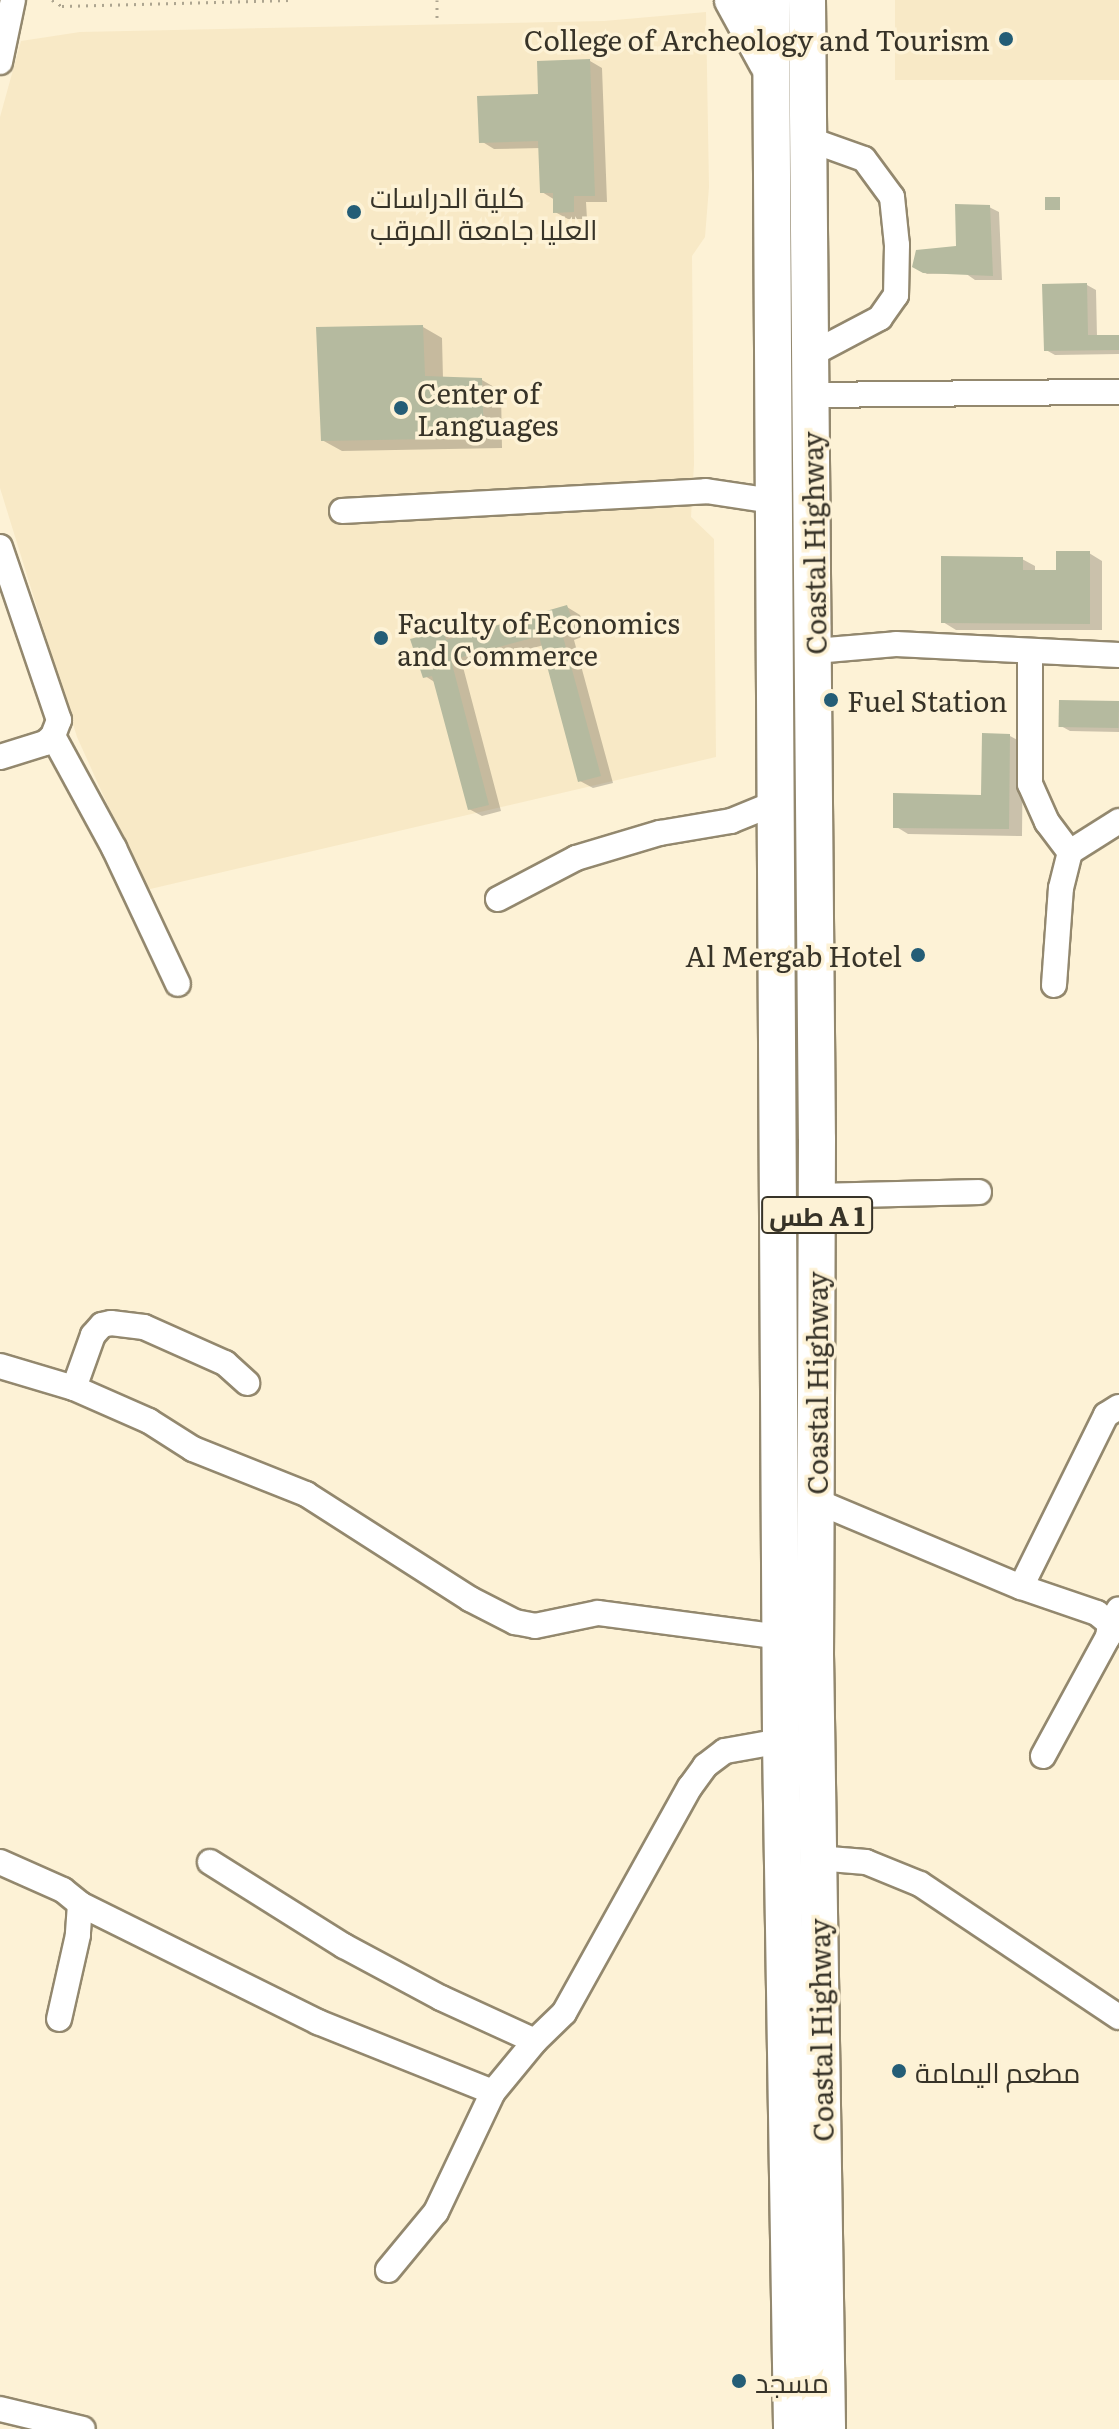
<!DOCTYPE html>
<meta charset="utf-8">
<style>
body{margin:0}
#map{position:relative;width:1119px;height:2429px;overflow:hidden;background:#fdf2d6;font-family:Literata,Cairo,serif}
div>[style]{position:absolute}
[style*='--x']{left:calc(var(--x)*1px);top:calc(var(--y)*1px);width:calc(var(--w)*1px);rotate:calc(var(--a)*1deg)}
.built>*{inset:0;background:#f8e9c6;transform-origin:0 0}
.shadow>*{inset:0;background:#0003}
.building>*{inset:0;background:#b5ba9f;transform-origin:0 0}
.path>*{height:3px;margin-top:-1.5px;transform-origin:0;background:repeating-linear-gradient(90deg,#ada590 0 2px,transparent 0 8px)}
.roads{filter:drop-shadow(2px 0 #93886e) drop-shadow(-2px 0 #93886e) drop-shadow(0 2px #93886e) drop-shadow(0 -2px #93886e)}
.minor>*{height:24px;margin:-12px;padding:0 12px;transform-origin:12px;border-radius:12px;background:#fff}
.highway>*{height:36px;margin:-18px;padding:0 18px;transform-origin:18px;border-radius:18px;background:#fff}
.dots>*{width:22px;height:22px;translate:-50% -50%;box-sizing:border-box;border:4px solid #fdf2d6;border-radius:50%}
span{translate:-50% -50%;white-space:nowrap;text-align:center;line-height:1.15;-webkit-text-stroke:7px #fdf2d6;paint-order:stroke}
.shield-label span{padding:2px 6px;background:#fdf2d6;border:2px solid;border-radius:6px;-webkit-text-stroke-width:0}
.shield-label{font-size:26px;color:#373328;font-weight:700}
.poi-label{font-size:28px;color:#373328}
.right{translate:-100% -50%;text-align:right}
.left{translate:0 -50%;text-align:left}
.street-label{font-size:28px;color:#373328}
</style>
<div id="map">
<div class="built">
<div style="left:895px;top:0;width:224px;height:80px"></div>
<div style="clip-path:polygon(evenodd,706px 12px,709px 187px,705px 237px,692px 256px,694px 464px,691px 517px,714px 539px,716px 757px,146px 890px,77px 737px,0 488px,0 117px,21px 41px,80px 32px,604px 21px,706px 12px,455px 378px,482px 378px,484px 435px,455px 378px)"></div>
</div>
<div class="shadow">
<div style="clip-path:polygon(590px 61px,602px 68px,607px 202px,586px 202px,587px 219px,568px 219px,555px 212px,555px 200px,542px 192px,541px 148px,494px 149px,481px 141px)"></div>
<div style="clip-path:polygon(989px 207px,999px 212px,1002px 280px,975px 280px,965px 273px,927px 274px,915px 266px,962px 248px)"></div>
<div style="clip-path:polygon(1087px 285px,1096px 290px,1097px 337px,1119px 337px,1119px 354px,1055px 355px,1046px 350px)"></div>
<div style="clip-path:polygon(423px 327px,442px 338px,443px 379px,482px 380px,501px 391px,502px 448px,342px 451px,322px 440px)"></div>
<div style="clip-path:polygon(1089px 553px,1102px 561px,1102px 630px,956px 630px,943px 622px,1022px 559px,1035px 566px,1035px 572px,1058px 572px)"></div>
<div style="clip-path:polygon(567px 607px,580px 615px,587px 635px,574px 640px,613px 783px,593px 788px,580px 781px,544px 645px,463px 667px,501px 811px,482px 816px,469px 809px,436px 683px,425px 676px,443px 632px,456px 639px)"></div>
<div style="clip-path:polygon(1119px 703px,1119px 732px,1070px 731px,1061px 726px)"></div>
<div style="clip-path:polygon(1010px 736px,1023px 743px,1022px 836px,908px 834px,895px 826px,983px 797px)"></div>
</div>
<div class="building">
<div style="clip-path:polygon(590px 59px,595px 196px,574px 196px,574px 212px,553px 213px,553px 193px,540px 193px,538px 141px,479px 143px,477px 96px,538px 94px,537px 61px)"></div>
<div style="left:1045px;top:197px;width:15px;height:13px"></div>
<div style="clip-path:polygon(955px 204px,990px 205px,993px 276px,923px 273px,912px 267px,916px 250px,956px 246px)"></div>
<div style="clip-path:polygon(1087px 283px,1088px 335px,1119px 335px,1119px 350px,1044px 351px,1042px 284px)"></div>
<div style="clip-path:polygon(423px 325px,425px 376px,482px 378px,484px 438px,321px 441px,316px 327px)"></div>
<div style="clip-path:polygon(1056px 551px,1090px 551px,1090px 624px,941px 623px,941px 556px,1023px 557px,1023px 570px,1056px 570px)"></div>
<div style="clip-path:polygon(567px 605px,575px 628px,562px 633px,601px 776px,578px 782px,539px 636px,451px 660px,489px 805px,468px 810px,432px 676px,423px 678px,410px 639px,444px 630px,446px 640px)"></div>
<div style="left:1059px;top:700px;width:60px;height:27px;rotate:1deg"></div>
<div style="clip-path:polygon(982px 733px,1010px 734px,1009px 829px,893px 828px,893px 793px,981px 795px)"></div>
</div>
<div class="path">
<div style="--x:52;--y:0;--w:12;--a:31"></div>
<div style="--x:62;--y:6;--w:228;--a:-1.5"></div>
<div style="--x:437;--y:0;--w:20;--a:90"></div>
</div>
<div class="roads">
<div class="minor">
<div style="--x:0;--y:62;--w:63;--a:-78.2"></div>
<div style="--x:808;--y:139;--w:59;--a:19.7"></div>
<div style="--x:864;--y:159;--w:47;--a:53.6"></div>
<div style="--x:892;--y:197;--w:48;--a:84.1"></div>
<div style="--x:897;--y:245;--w:50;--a:91.1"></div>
<div style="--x:896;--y:295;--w:28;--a:125"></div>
<div style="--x:880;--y:318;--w:79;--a:152.1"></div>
<div style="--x:811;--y:395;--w:308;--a:-0.6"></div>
<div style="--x:342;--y:511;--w:365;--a:-3.1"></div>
<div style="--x:706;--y:491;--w:68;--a:8.5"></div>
<div style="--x:0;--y:547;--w:183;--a:71.2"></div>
<div style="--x:59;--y:720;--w:17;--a:111"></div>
<div style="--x:53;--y:736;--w:11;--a:139"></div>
<div style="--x:45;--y:743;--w:47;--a:162.7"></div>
<div style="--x:815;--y:651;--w:81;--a:-4.9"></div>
<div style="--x:896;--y:644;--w:223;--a:2.8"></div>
<div style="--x:1030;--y:651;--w:133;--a:90"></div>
<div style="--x:1030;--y:784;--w:42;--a:65.9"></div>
<div style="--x:1047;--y:822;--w:38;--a:53"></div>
<div style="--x:53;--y:736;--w:128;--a:61.4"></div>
<div style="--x:114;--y:848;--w:150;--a:64.8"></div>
<div style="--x:498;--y:899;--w:88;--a:-27.7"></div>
<div style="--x:576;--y:858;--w:88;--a:-16.6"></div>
<div style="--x:660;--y:833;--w:72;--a:-9.6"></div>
<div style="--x:731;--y:821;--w:48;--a:-22.2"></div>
<div style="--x:1054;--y:985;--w:97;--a:-85.9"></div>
<div style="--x:1061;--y:888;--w:37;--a:-76"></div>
<div style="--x:1070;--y:852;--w:58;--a:-32.3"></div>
<div style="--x:817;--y:1196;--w:162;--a:-1.4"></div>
<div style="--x:0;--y:1366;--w:77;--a:16.6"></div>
<div style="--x:74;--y:1388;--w:82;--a:23.7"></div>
<div style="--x:149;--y:1421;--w:52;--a:32.5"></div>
<div style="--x:193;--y:1449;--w:122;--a:21.7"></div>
<div style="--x:306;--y:1494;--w:195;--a:32.6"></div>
<div style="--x:470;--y:1599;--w:51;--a:27.1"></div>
<div style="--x:515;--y:1622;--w:20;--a:11"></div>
<div style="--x:535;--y:1626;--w:64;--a:-11.7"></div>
<div style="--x:598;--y:1613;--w:185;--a:7.5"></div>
<div style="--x:74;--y:1388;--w:56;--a:-70.3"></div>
<div style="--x:93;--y:1335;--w:13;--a:-48"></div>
<div style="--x:102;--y:1325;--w:9;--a:-13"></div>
<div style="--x:111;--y:1323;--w:33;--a:7"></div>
<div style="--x:144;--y:1327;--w:89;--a:24"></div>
<div style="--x:225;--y:1363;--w:30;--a:42"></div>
<div style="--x:816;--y:1501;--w:222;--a:22.8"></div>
<div style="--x:1021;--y:1587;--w:80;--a:18.9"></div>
<div style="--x:1097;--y:1613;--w:17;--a:40"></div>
<div style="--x:1021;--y:1587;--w:192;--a:-63.7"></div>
<div style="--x:1106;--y:1415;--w:15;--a:-32"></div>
<div style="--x:1043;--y:1756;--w:136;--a:-61.4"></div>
<div style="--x:1108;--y:1637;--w:13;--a:-81"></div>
<div style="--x:1110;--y:1624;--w:17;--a:-59"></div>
<div style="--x:817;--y:1858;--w:49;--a:4.7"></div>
<div style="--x:866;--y:1862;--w:58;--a:22.2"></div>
<div style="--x:920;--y:1884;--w:239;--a:33.8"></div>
<div style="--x:0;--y:1862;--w:69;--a:24"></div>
<div style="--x:63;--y:1890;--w:22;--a:39"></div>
<div style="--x:80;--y:1904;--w:31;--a:94"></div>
<div style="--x:78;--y:1935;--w:86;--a:102.7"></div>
<div style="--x:210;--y:1862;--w:158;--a:32.1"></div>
<div style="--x:344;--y:1946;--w:110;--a:28.2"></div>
<div style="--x:441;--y:1998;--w:103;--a:24.6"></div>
<div style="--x:80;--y:1904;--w:266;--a:26.4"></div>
<div style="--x:318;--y:2022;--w:188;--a:21.8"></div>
<div style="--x:388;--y:2270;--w:75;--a:-50.4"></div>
<div style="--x:436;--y:2212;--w:133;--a:-64.6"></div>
<div style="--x:493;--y:2092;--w:66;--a:-50.5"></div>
<div style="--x:535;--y:2041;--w:40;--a:-44"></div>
<div style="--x:564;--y:2013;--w:259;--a:-60.9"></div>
<div style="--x:690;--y:1787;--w:26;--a:-54"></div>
<div style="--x:705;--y:1766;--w:25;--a:-37"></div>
<div style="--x:725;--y:1751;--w:57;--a:-10.1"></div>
<div style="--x:0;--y:2409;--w:85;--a:13.5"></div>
</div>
<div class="highway">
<div style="--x:733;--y:0;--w:71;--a:61.3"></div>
<div style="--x:771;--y:0;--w:1741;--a:89.67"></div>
<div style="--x:781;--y:1741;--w:688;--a:89.08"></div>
<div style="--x:807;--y:0;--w:1139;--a:89.5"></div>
<div style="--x:817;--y:1139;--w:515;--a:90.22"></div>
<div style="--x:815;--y:1654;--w:775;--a:89.11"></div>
</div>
</div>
<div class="dots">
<div style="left:1006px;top:39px;background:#245d76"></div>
<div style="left:354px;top:212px;background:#245d76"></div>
<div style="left:401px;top:408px;background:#245d76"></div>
<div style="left:381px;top:638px;background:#245d76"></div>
<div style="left:831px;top:700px;background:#245d76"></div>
<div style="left:918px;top:955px;background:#245d76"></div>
<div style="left:899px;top:2071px;background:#245d76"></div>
<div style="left:739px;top:2381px;background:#245d76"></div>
</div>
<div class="shield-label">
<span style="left:817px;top:1215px">طس A 1</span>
</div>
<div class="poi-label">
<span class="right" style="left:990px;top:39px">College of Archeology and Tourism</span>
<span class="left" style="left:370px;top:212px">كلية الدراسات<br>العليا جامعة المرقب</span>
<span class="left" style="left:417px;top:408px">Center of<br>Languages</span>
<span class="left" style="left:397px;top:638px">Faculty of Economics<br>and Commerce</span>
<span class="left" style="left:847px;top:700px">Fuel Station</span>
<span class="right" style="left:902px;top:955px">Al Mergab Hotel</span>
<span class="left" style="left:915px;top:2071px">مطعم اليمامة</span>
<span class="left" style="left:755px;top:2381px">مسجد</span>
</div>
<div class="street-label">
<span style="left:813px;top:543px;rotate:-91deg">Coastal Highway</span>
<span style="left:816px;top:1383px;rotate:-90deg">Coastal Highway</span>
<span style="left:820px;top:2030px;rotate:-91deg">Coastal Highway</span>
</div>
</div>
